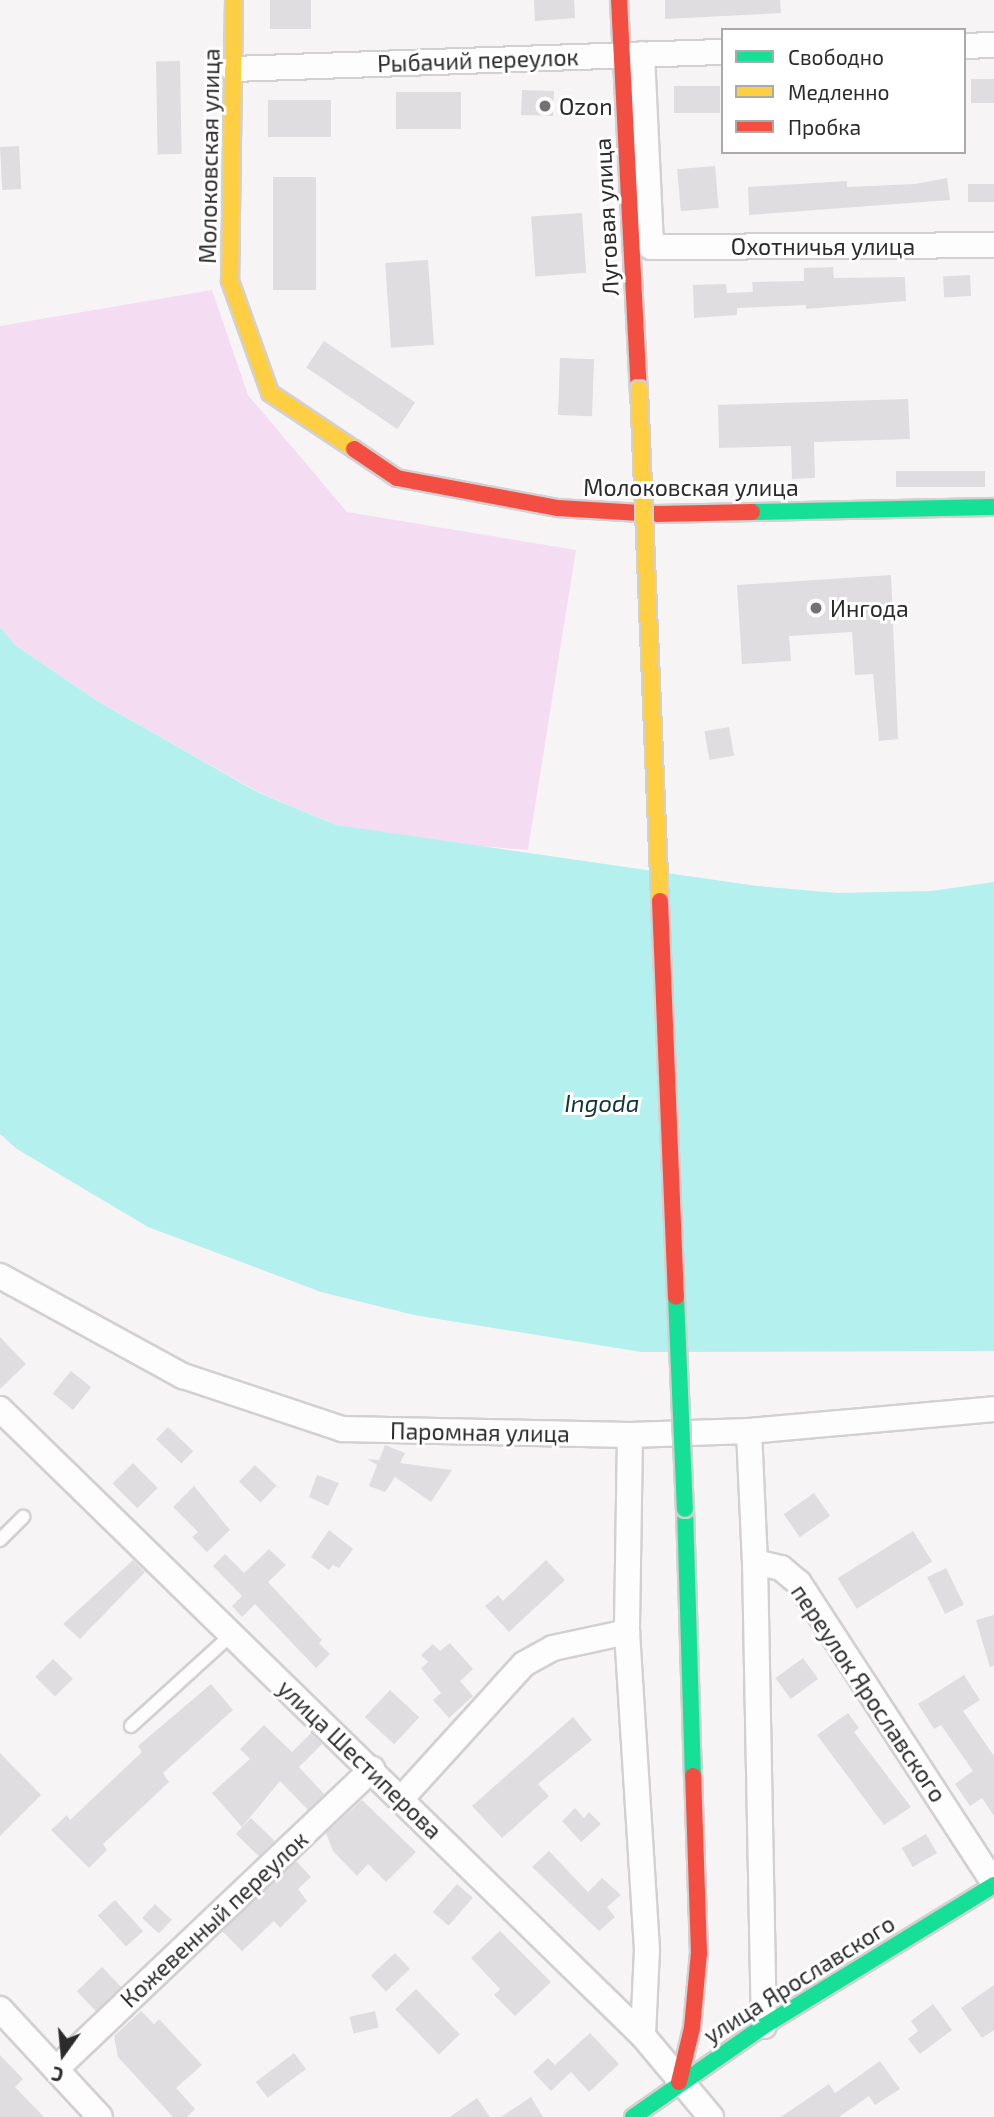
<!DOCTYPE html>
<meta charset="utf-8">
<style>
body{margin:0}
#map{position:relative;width:994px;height:2117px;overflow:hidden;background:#f7f4f6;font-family:"Exo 2",sans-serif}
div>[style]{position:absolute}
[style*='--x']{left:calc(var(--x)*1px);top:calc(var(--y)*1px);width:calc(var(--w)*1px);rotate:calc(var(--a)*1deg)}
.green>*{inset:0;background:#f4ddf2}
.water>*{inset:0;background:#b4f0ee}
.building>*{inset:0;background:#dfdddf;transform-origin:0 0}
.roads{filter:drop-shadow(2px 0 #d2d0d1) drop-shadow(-2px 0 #d2d0d1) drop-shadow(0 2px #d2d0d1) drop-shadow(0 -2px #d2d0d1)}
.lane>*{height:12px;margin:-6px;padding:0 6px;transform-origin:6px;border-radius:6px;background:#fefdfe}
.street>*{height:24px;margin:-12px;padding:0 12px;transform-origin:12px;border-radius:12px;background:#fefdfe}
.fast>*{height:16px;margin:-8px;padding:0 8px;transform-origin:8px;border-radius:8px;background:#16e098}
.slow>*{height:16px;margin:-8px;padding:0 8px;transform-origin:8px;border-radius:8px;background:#ffcf43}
.jam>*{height:16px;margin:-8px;padding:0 8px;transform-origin:8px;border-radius:8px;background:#f24e42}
.bridges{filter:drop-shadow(2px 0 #d2d0d1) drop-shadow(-2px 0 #d2d0d1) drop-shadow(0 2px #d2d0d1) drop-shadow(0 -2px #d2d0d1)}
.fast-bridge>*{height:16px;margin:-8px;padding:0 8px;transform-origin:8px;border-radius:8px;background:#16e098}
.slow-bridge>*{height:16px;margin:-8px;padding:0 8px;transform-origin:8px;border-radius:8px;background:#ffcf43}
.jam-bridge>*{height:16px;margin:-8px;padding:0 8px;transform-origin:8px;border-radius:8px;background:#f24e42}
.dots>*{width:19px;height:19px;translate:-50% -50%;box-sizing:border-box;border:4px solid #fff;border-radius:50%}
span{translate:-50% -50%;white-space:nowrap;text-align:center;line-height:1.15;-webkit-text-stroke:6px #fff;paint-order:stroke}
.street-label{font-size:23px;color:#2c2b2c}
.poi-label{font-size:23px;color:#2c2b2c}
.left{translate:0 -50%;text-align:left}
.water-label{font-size:24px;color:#0e3837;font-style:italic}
.legend{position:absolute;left:721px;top:28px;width:245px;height:126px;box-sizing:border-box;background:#fff;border:2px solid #abaaab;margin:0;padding:9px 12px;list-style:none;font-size:21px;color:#2c2b2c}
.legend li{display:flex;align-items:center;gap:14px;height:35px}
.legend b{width:35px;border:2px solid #abaaab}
.north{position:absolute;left:28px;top:2019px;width:70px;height:70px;-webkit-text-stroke:5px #fff;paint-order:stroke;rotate:195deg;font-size:19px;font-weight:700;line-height:28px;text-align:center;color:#2c2b2c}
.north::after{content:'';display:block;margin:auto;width:24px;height:32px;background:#2c2b2c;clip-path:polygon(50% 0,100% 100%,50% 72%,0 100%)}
</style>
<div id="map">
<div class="green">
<div style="clip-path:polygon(212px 290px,248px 395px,347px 512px,576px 550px,528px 850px,432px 842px,336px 825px,258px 792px,97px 701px,15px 645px,0 627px,0 326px)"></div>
</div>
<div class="water">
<div style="clip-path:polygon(0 627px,15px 645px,97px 701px,257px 792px,336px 825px,757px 886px,838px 893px,931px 891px,994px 882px,994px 1351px,641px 1352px,414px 1315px,321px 1292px,148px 1227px,17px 1149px,0 1134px)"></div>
</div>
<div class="building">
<div style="left:270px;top:0;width:41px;height:29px"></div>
<div style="clip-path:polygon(534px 0,574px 0,575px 18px,535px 21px)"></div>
<div style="clip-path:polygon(665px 0,780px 0,781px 13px,665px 19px)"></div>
<div style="left:180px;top:61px;width:93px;height:24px;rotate:89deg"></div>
<div style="left:994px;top:79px;width:24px;height:23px;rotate:90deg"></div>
<div style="left:720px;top:86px;width:27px;height:46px;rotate:90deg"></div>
<div style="left:522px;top:90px;width:32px;height:25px;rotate:2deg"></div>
<div style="left:396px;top:92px;width:65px;height:37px"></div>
<div style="left:268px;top:100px;width:63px;height:37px"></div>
<div style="left:19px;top:146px;width:43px;height:19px;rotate:87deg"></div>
<div style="left:715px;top:166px;width:42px;height:38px;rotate:85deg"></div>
<div style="left:273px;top:177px;width:43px;height:113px"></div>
<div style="clip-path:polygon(947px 178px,950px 200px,749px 215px,748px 187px,847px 181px,847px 187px,915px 184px)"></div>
<div style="left:994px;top:184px;width:18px;height:26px;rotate:90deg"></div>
<div style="left:582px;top:213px;width:60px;height:51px;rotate:86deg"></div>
<div style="left:428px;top:260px;width:85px;height:43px;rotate:86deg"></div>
<div style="clip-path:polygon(833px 267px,834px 278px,905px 277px,906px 301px,806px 309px,806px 305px,737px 308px,737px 315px,694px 318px,693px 285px,726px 284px,727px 293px,753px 292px,752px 282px,804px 281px,804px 268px)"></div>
<div style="left:970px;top:275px;width:21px;height:27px;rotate:87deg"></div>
<div style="left:324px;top:341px;width:110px;height:32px;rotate:34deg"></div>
<div style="left:560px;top:358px;width:34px;height:57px;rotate:2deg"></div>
<div style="clip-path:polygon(908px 399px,910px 439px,814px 442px,815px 478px,792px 479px,791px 446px,719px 448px,718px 405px)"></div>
<div style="left:985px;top:471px;width:16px;height:89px;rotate:90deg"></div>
<div style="clip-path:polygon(891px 575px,898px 739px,879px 741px,873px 674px,855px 675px,852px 632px,789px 636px,791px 661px,742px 664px,737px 585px)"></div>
<div style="left:729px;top:727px;width:29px;height:25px;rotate:80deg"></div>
<div style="clip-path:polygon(0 1337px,26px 1364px,0 1389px)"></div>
<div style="left:71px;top:1371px;width:26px;height:29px;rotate:39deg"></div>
<div style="left:168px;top:1427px;width:35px;height:17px;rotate:44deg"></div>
<div style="clip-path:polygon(385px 1445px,405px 1453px,400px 1463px,452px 1470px,431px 1502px,395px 1477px,385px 1492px,369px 1486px,377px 1465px,367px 1459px,379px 1460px)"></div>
<div style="left:133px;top:1463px;width:35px;height:29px;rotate:45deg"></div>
<div style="left:255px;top:1465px;width:30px;height:23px;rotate:44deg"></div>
<div style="clip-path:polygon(317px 1475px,339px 1483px,328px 1506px,309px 1497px)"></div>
<div style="clip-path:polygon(194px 1486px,230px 1530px,207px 1552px,192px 1537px,198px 1532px,173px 1507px)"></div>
<div style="left:814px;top:1493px;width:28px;height:37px;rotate:55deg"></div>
<div style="clip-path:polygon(329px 1530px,353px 1549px,339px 1568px,333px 1565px,329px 1570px,311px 1557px)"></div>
<div style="left:913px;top:1531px;width:36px;height:89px;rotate:58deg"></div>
<div style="clip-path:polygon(269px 1549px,286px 1565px,268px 1582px,322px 1640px,319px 1643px,330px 1654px,316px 1668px,255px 1604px,242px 1617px,232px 1606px,242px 1596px,213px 1566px,225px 1554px,244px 1573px)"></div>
<div style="clip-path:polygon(133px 1560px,145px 1572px,80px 1639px,63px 1624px)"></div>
<div style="clip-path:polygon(546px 1560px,565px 1580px,509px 1632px,485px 1606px,498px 1595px,503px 1601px)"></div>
<div style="left:946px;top:1568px;width:41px;height:21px;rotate:64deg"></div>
<div style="clip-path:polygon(994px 1615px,994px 1666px,990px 1667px,976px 1620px)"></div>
<div style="clip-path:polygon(450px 1643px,473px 1669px,460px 1681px,473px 1696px,449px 1718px,433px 1700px,441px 1693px,421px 1668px,428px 1662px,421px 1655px,433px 1644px,440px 1651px)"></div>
<div style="left:803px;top:1658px;width:26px;height:34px;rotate:54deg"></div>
<div style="left:53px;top:1659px;width:28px;height:25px;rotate:45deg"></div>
<div style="clip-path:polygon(964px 1675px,980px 1700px,963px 1711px,994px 1756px,994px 1816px,982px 1798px,970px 1806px,955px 1784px,973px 1771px,941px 1725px,934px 1729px,918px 1704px)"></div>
<div style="clip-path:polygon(211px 1684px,233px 1710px,163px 1773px,169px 1782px,103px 1844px,107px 1850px,89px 1868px,51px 1830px,67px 1815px,70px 1820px,142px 1752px,138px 1746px)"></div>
<div style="left:390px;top:1690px;width:40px;height:37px;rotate:43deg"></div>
<div style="clip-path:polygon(848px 1713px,859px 1728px,854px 1732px,911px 1807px,884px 1825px,817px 1735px)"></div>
<div style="clip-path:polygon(573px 1717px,592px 1740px,538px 1784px,549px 1796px,502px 1838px,472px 1806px)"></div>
<div style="clip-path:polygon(264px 1725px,292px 1752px,311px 1733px,322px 1744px,299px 1767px,324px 1794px,308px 1810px,280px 1781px,242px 1827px,212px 1793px,250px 1759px,240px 1749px)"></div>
<div style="clip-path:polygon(0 1753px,41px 1795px,0 1836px)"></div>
<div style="clip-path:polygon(362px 1800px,416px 1852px,386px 1882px,368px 1864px,357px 1876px,333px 1851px,326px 1833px)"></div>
<div style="clip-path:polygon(575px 1808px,584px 1818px,589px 1812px,601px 1824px,581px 1842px,562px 1821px)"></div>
<div style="left:251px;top:1818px;width:33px;height:22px;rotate:44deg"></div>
<div style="left:926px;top:1834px;width:22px;height:28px;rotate:60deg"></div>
<div style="clip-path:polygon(549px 1851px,588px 1892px,602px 1878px,621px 1895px,607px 1907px,615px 1917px,599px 1931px,532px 1867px)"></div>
<div style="clip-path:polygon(296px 1861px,311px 1877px,298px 1889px,307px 1901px,280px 1928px,274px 1921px,242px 1951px,222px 1931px)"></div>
<div style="left:457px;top:1884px;width:21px;height:37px;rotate:41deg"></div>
<div style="left:115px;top:1900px;width:42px;height:23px;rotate:48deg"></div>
<div style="left:155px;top:1904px;width:23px;height:19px;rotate:43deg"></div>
<div style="clip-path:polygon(500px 1931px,551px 1982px,515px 2016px,494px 1995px,500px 1989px,471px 1958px)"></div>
<div style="left:395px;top:1953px;width:22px;height:33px;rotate:47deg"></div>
<div style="left:102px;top:1967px;width:28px;height:35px;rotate:46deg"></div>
<div style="clip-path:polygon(994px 1985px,994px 2030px,982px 2038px,961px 2008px)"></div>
<div style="left:416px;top:1989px;width:63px;height:29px;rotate:46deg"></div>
<div style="clip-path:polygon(933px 2004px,952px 2030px,920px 2054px,908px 2039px,918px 2031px,911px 2021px)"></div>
<div style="clip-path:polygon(141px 2011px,154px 2024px,159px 2019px,202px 2065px,176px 2088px,195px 2109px,187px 2117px,173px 2117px,118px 2057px,114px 2036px)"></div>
<div style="left:375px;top:2011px;width:17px;height:26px;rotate:77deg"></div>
<div style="clip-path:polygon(590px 2033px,619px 2064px,589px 2092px,571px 2072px,551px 2091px,533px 2072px,548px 2058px,555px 2065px)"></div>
<div style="left:294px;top:2053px;width:20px;height:48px;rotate:53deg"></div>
<div style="clip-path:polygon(0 2055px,23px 2079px,15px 2087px,44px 2117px,0 2117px)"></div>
<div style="clip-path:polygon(880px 2061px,900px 2089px,875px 2105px,869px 2096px,839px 2117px,781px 2117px,829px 2084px,835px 2093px)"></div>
<div style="clip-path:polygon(531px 2097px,543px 2117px,501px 2117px)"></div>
<div style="clip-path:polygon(477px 2098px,490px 2117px,450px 2117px)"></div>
</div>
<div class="roads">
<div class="lane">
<div style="--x:0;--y:1540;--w:33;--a:-45"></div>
<div style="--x:131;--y:1726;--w:135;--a:-42.3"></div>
</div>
<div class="street">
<div style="--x:964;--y:46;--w:30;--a:-2"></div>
<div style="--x:642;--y:54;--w:193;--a:87.3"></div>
<div style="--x:651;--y:247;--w:343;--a:-0.3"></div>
<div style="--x:233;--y:69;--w:490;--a:-2"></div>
<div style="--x:0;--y:1276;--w:209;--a:28.7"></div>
<div style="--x:183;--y:1376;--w:168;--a:18.4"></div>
<div style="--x:342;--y:1429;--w:288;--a:1.2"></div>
<div style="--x:630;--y:1435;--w:119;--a:-1.9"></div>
<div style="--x:749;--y:1431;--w:246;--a:-5.1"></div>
<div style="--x:0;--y:1409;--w:898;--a:44.28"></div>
<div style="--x:643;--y:2036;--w:106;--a:50"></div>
<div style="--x:749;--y:1431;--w:131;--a:87.4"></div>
<div style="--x:755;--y:1562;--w:27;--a:13"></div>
<div style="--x:781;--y:1568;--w:23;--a:40"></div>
<div style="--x:799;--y:1583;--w:358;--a:57"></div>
<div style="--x:630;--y:1435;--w:197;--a:90.9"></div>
<div style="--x:627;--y:1632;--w:319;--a:86.4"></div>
<div style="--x:647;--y:1950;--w:86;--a:92.7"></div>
<div style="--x:755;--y:1562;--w:464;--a:88.9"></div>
<div style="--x:402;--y:1798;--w:181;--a:-47.7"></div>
<div style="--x:524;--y:1664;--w:33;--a:-29"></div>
<div style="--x:553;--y:1648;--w:76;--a:-12.2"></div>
<div style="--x:0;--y:2009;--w:147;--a:47.2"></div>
<div style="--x:56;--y:2069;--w:436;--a:-43.5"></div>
</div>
<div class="fast">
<div style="--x:752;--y:512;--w:242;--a:-1.2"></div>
<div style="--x:685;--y:1509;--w:267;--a:88.3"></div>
<div style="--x:633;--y:2117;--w:160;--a:-34.8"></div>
<div style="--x:764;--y:2026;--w:270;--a:-31.5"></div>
</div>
<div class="slow">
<div style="--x:234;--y:0;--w:281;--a:90.8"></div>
<div style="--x:230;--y:281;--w:119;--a:70.3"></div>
<div style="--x:270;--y:393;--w:101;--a:33.7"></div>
</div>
<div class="jam">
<div style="--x:619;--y:0;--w:390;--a:87.1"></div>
<div style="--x:354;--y:449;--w:52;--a:34"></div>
<div style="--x:397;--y:478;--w:164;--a:10.6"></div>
<div style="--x:558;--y:508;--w:99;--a:3.5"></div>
<div style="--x:657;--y:514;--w:95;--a:-1.2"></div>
<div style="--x:679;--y:2082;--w:56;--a:-76.5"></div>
<div style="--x:692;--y:2028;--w:75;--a:-84.7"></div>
<div style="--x:699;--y:1953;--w:177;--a:-91.9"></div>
</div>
</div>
<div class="bridges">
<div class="fast-bridge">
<div style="--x:676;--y:1297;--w:212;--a:87.6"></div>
</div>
<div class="slow-bridge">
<div style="--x:639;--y:389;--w:512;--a:87.65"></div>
</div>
<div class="jam-bridge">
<div style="--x:660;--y:901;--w:396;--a:87.7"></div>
</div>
</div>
<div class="dots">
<div style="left:545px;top:106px;background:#737173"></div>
<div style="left:816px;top:608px;background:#737173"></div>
</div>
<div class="street-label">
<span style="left:478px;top:60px;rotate:-2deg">Рыбачий переулок</span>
<span style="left:209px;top:156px;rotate:-89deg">Молоковская улица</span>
<span style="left:606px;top:217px;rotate:-93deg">Луговая улица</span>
<span style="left:823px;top:246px">Охотничья улица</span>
<span style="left:691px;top:487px">Молоковская улица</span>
<span style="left:480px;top:1432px;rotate:1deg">Паромная улица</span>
<span style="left:869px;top:1693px;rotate:56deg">переулок Ярославского</span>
<span style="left:360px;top:1759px;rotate:44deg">улица Шестиперова</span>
<span style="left:214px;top:1919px;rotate:-43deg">Кожевенный переулок</span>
<span style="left:799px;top:1979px;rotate:-32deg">улица Ярославского</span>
</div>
<div class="poi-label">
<span class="left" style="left:559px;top:106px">Ozon</span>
<span class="left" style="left:830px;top:608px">Ингода</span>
</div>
<div class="water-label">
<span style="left:602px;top:1103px">Ingoda</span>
</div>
<ul class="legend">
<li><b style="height:9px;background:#16e098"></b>Свободно</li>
<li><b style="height:9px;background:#ffcf43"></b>Медленно</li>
<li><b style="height:9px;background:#f24e42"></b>Пробка</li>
</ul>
<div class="north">С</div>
</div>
